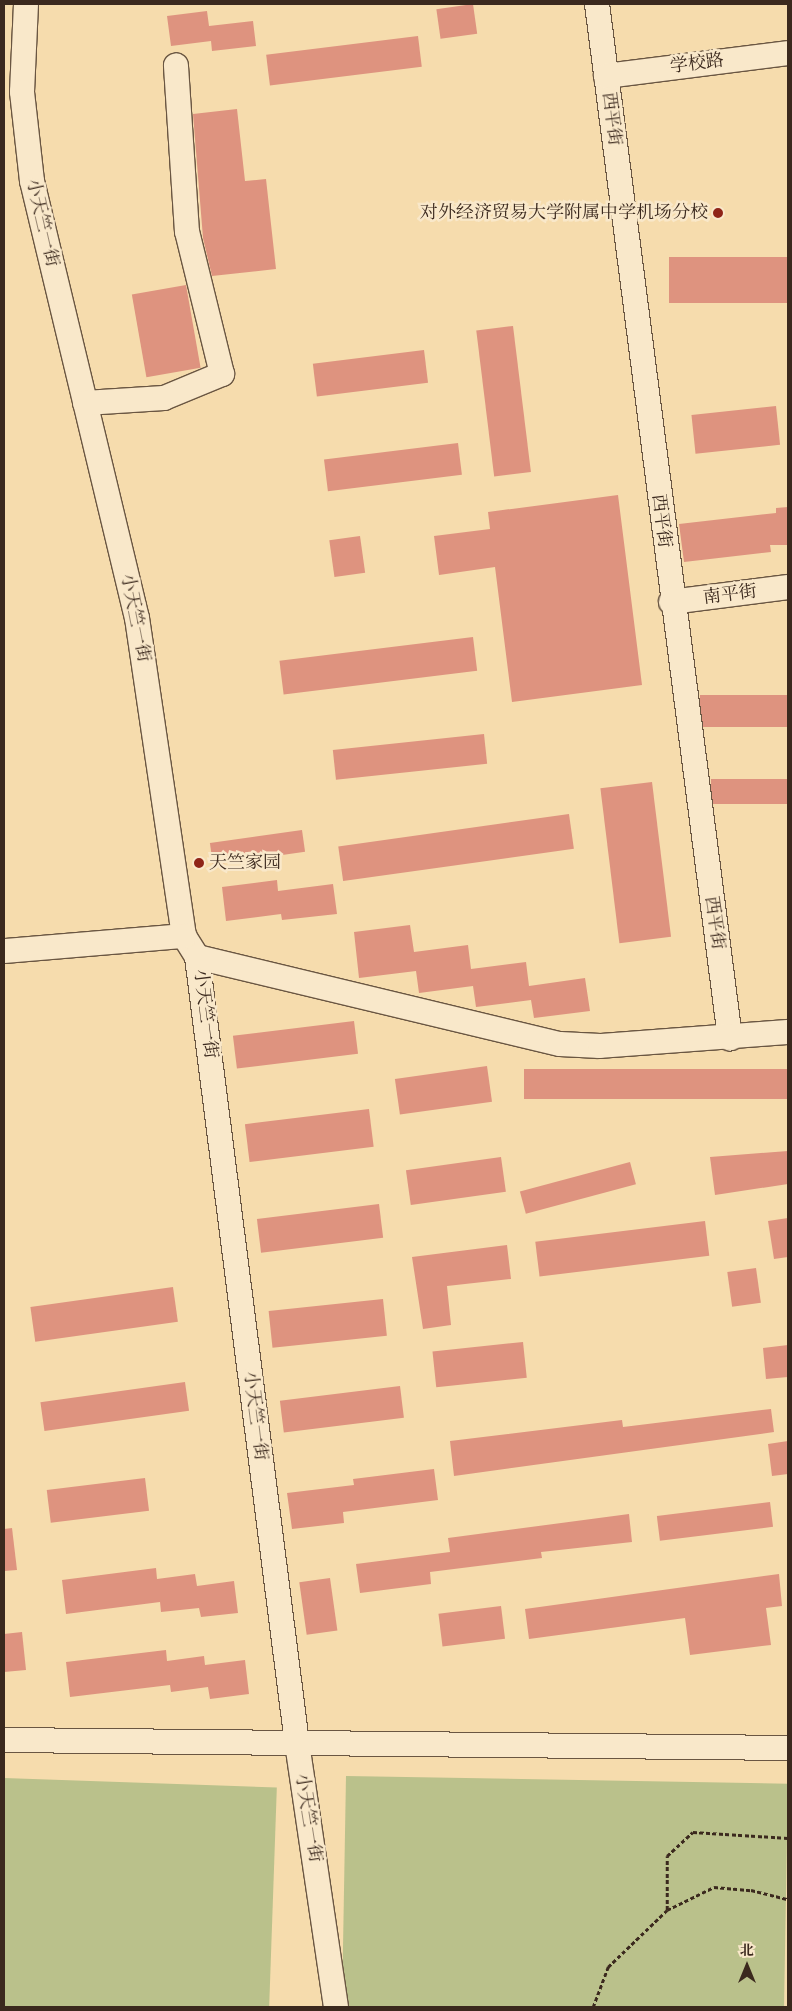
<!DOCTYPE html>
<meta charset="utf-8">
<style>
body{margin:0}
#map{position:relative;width:792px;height:2011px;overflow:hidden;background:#f6dcad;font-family:"IM FELL DW Pica","Noto Serif SC",serif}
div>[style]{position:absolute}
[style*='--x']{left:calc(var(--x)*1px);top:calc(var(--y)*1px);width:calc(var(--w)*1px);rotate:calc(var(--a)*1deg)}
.green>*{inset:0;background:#bac18b;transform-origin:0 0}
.building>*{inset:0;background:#de937f;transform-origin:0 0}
.path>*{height:2.5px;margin-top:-1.25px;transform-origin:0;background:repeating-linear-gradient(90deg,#3b291e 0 4px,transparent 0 6.5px)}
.roads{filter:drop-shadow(1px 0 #6a5642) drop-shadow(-1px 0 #6a5642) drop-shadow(0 1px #6a5642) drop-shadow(0 -1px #6a5642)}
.minor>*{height:24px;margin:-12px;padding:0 12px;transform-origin:12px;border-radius:12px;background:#f9e8ca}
.dots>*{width:14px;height:14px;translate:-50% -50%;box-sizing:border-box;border:2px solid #f9e8ca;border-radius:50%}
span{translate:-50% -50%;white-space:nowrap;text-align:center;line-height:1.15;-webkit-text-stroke:5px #f9e8ca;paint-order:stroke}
.street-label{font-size:18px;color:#3b291e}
.poi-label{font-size:18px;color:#3b291e}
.right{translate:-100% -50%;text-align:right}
.left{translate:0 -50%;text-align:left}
.frame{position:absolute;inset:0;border:5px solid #3b291e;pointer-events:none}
.north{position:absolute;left:722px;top:1941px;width:50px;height:50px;-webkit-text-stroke:4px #f9e8ca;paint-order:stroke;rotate:0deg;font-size:14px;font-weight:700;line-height:20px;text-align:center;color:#3b291e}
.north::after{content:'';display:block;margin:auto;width:18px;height:22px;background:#3b291e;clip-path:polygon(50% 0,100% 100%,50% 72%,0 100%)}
</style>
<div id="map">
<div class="green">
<div style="left:346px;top:1776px;width:442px;height:233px;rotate:1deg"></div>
<div style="left:4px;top:1778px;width:273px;height:229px;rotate:2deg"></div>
</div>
<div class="building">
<div style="left:473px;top:4px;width:30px;height:37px;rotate:82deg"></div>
<div style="clip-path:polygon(207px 11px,209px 26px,253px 21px,256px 46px,212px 51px,211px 41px,171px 46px,167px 16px)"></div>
<div style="left:418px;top:36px;width:31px;height:153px;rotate:83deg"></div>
<div style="clip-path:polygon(237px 109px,245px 181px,266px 179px,276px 269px,212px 276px,203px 238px,193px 114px)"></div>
<div style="left:788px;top:257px;width:46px;height:119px;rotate:90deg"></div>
<div style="left:186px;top:285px;width:84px;height:55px;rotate:80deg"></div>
<div style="left:513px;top:326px;width:147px;height:37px;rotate:83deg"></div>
<div style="left:424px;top:350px;width:33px;height:112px;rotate:83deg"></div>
<div style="left:776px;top:406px;width:39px;height:85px;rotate:84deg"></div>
<div style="left:458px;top:443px;width:32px;height:135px;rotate:83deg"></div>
<div style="clip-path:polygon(618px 495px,642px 685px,512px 702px,495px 567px,439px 575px,434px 536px,490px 529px,488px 512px)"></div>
<div style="clip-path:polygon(788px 507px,788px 545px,770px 545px,771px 552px,684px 562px,679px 524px,776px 513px,776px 508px)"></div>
<div style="left:360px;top:536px;width:37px;height:31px;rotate:82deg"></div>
<div style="left:473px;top:637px;width:34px;height:195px;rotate:83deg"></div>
<div style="left:788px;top:695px;width:32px;height:88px;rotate:90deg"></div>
<div style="left:484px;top:734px;width:30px;height:152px;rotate:84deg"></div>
<div style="left:788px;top:779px;width:25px;height:77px;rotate:90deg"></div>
<div style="left:652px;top:782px;width:156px;height:52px;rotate:83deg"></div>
<div style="left:569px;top:814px;width:35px;height:233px;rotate:82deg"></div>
<div style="left:302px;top:830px;width:22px;height:93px;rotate:82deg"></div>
<div style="clip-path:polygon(277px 880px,278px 891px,333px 884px,337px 914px,282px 920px,281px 914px,226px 921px,222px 887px)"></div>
<div style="clip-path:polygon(410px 925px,414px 952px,468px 945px,471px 969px,526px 962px,529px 986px,585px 978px,590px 1011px,534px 1018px,531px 1000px,476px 1007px,473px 986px,419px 993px,416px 971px,359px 978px,354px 932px)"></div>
<div style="left:354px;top:1021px;width:33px;height:122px;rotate:83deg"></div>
<div style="left:487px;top:1066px;width:36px;height:93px;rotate:82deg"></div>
<div style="left:788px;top:1069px;width:30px;height:264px;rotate:90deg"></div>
<div style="left:369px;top:1109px;width:38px;height:125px;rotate:83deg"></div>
<div style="clip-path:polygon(788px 1151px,788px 1184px,715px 1195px,710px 1157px)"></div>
<div style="left:501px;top:1157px;width:35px;height:96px;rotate:82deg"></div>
<div style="left:630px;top:1162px;width:23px;height:114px;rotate:75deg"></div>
<div style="left:379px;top:1204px;width:34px;height:123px;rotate:83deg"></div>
<div style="clip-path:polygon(788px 1218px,788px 1257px,774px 1259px,768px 1221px)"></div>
<div style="left:705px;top:1221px;width:35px;height:171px;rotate:83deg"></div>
<div style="clip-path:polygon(507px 1245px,511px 1279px,447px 1286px,451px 1325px,423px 1329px,412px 1257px)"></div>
<div style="left:756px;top:1268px;width:35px;height:29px;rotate:82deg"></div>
<div style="left:173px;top:1287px;width:35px;height:144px;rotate:82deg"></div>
<div style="left:383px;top:1299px;width:37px;height:115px;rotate:84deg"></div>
<div style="left:523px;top:1342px;width:36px;height:91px;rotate:84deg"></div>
<div style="clip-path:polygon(788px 1345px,788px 1377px,766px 1379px,763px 1348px)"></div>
<div style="left:185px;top:1382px;width:29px;height:146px;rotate:82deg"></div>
<div style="left:400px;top:1386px;width:32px;height:121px;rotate:83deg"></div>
<div style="clip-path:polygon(771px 1409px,774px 1432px,454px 1476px,450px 1441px,622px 1420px,623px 1427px)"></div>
<div style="clip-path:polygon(788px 1441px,788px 1474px,772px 1476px,768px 1444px)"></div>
<div style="clip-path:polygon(434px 1469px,438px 1500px,343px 1512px,344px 1523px,292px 1529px,287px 1493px,354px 1485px,353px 1479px)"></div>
<div style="left:145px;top:1478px;width:33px;height:99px;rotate:83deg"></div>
<div style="left:770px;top:1502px;width:25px;height:114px;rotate:83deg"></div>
<div style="clip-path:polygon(629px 1514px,632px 1542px,541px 1552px,542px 1558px,430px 1572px,431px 1584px,360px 1593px,356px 1564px,450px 1552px,448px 1538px)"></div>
<div style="clip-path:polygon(12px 1528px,17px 1570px,4px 1571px,4px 1529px)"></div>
<div style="clip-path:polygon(156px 1568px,157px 1579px,195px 1574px,197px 1586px,234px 1581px,238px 1613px,201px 1617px,199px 1608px,161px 1612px,160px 1602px,66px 1614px,62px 1580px)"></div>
<div style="clip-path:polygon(779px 1574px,782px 1606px,766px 1608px,771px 1645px,690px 1655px,685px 1618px,529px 1639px,525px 1609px)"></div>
<div style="left:330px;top:1578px;width:53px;height:31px;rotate:82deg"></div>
<div style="left:501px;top:1606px;width:33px;height:63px;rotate:83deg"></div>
<div style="clip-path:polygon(22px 1632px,26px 1670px,4px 1672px,4px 1634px)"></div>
<div style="clip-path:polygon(166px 1650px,167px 1661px,204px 1656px,205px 1665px,245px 1660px,249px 1694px,210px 1699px,208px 1687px,171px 1692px,170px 1685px,70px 1697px,66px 1662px)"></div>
</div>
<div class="path">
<div style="--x:667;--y:1910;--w:54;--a:-90"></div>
<div style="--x:667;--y:1856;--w:35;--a:-43"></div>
<div style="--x:693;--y:1832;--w:95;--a:3.6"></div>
<div style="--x:593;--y:2007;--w:43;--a:-69.4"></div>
<div style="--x:608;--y:1967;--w:82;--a:-44"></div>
<div style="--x:667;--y:1910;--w:52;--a:-26.1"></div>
<div style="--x:714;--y:1887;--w:37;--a:5"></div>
<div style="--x:751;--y:1890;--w:38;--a:14"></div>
</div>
<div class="roads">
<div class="minor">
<div style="--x:26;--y:4;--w:88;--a:92.6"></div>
<div style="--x:22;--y:92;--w:90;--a:83.6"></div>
<div style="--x:32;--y:181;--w:449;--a:76.5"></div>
<div style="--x:137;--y:618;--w:321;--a:81.6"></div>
<div style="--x:184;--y:936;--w:25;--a:58"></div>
<div style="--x:197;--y:957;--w:792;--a:82.75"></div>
<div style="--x:297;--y:1743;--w:267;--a:81.6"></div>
<div style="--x:597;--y:4;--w:1043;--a:82.67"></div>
<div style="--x:606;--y:76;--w:183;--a:-7.2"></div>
<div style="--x:85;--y:403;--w:79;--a:-3.6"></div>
<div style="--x:164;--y:398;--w:63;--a:-22.5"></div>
<div style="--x:222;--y:374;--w:146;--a:-103.8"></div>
<div style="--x:187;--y:232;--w:167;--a:-93.8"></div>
<div style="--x:671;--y:602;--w:118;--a:-7.3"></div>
<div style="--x:4;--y:951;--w:181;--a:-4.8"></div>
<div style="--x:197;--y:957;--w:373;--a:13.5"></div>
<div style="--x:560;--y:1044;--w:40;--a:2.9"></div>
<div style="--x:600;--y:1046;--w:189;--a:-4.3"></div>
<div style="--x:4;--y:1740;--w:784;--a:0.58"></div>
</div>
</div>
<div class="dots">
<div style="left:718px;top:213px;background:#8f2418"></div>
<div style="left:199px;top:863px;background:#8f2418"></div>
</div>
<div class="street-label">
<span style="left:697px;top:64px;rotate:-7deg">学校路</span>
<span style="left:611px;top:119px;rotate:83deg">西平街</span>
<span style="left:42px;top:223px;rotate:77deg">小天竺一街</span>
<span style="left:661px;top:521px;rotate:83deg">西平街</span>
<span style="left:730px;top:595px;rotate:-7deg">南平街</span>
<span style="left:135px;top:618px;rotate:79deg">小天竺一街</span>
<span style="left:714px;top:923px;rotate:82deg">西平街</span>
<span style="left:205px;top:1014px;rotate:83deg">小天竺一街</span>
<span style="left:255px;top:1416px;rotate:83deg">小天竺一街</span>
<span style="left:308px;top:1818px;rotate:81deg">小天竺一街</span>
</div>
<div class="poi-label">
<span class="right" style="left:708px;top:213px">对外经济贸易大学附属中学机场分校</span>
<span class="left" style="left:209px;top:863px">天竺家园</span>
</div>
<div class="frame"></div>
<div class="north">北</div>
</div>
